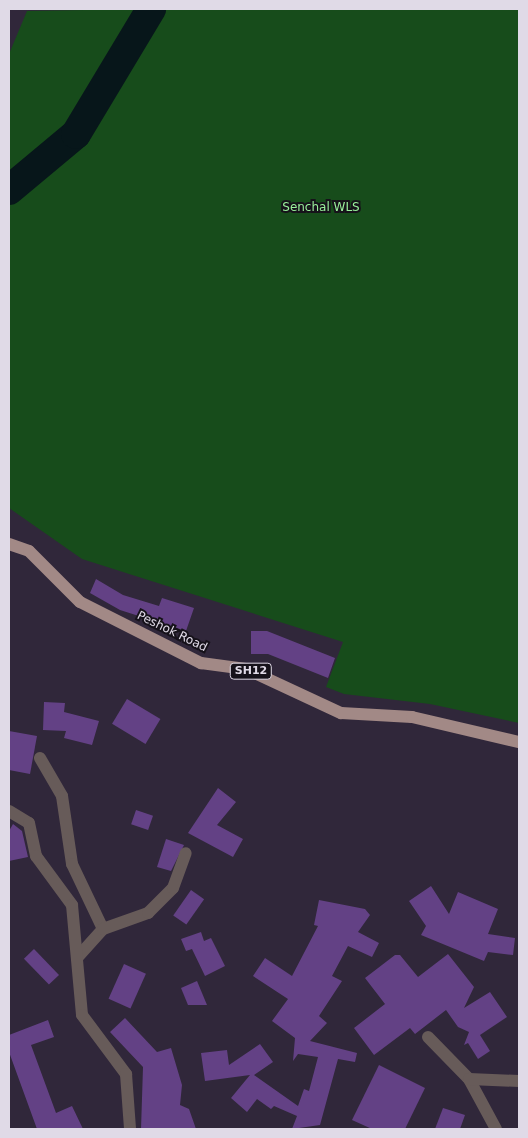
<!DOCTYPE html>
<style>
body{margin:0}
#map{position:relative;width:528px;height:1138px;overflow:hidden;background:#30273a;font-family:"DejaVu Sans",sans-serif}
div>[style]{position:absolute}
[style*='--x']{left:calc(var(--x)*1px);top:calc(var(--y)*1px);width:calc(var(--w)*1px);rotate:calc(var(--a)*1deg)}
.green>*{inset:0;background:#174c1b}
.river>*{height:30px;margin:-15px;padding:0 15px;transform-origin:15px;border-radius:15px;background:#07161a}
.building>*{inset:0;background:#634185;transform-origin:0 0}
.street>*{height:12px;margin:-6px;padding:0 6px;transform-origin:6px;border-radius:6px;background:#675b59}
.primary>*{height:12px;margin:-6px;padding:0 6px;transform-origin:6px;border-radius:6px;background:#a28986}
span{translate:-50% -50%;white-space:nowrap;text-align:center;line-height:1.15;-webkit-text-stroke:4px #16121a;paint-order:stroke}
.shield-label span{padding:1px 4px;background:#16121a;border:1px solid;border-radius:4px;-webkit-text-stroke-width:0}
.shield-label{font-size:11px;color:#e0dae7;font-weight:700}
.park-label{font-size:12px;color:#99f09b}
.street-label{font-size:12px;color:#e0dae7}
.frame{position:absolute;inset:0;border:10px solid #e0dae7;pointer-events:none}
</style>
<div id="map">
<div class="green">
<div style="clip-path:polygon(140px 9px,68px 127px,9px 176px,9px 54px,27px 11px)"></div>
<div style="clip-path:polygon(158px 9px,519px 9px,519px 723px,430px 704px,344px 694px,326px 687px,343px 642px,82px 559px,9px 508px,9px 197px,81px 137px)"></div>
</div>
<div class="river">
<div style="--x:9;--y:190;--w:87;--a:-39.9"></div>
<div style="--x:76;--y:134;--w:146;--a:-59"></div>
</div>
<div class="building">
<div style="clip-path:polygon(96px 579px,123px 595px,159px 606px,162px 598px,194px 608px,186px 631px,120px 610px,90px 593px)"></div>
<div style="clip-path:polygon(251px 631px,267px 631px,335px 658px,328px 678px,268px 654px,251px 654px)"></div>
<div style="left:127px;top:699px;width:39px;height:29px;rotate:31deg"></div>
<div style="clip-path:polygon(44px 702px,65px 703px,64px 712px,99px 721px,92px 745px,64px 738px,66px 731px,43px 730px)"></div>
<div style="clip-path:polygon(9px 731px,37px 736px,30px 774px,9px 770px)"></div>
<div style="clip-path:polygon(218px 788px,236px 802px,217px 825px,243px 839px,233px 857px,188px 833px)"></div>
<div style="left:136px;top:810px;width:18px;height:15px;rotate:19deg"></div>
<div style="clip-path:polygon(13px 824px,22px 831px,28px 857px,9px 861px,9px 831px)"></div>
<div style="clip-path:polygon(166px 839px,184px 845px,171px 871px,157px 867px)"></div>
<div style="clip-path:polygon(431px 886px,449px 914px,458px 892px,498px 909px,488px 934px,515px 938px,513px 955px,488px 952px,484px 961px,421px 935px,426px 926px,409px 901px)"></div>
<div style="left:191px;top:890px;width:16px;height:31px;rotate:35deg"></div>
<div style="clip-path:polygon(319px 900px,365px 909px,370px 915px,358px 932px,379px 943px,372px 957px,348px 946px,332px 976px,342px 981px,319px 1016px,327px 1023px,310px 1041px,357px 1053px,355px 1062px,338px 1059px,320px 1125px,292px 1129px,297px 1116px,274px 1106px,271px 1109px,257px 1099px,247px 1112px,231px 1098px,250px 1075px,205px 1081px,201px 1053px,227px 1050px,229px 1065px,260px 1044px,273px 1062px,254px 1075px,298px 1106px,304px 1089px,309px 1091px,318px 1057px,298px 1054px,293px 1061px,295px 1038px,272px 1021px,288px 999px,253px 976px,265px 958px,292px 976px,318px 926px,314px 925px)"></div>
<div style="clip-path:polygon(201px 932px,204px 941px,211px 938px,225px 966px,205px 976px,192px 949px,186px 951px,181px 939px)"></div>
<div style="left:34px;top:949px;width:36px;height:14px;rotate:46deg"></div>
<div style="clip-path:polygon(448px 954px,474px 987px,464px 1008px,490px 992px,507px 1017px,480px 1035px,490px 1051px,478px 1059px,468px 1043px,464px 1045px,469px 1032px,458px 1027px,446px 1010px,415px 1034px,410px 1028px,374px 1055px,354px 1028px,385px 1004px,365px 978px,395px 955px,400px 955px,418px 977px)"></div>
<div style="left:124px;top:964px;width:24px;height:38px;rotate:24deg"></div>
<div style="clip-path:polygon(197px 981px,207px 1005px,188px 1005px,181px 988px)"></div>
<div style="clip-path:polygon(125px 1018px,157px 1052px,171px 1048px,182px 1085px,180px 1105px,189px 1109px,196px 1129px,141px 1129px,143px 1067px,110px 1032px)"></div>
<div style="clip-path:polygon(48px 1020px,54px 1037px,31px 1045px,56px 1113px,72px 1106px,83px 1129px,37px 1129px,9px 1052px,9px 1035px)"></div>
<div style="clip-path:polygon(379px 1065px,425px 1088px,405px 1129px,372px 1129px,352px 1120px)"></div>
<div style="clip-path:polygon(443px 1108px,465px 1115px,460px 1129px,435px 1129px)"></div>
</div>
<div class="street">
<div style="--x:40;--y:758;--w:44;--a:59.9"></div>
<div style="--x:62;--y:796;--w:69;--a:81.6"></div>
<div style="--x:72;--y:864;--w:72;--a:64.5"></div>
<div style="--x:103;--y:929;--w:39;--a:132"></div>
<div style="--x:9;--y:811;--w:23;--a:31"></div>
<div style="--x:29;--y:823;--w:34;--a:78"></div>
<div style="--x:36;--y:856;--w:61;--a:53.7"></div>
<div style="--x:72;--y:905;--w:110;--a:84.8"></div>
<div style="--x:82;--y:1015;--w:74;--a:53.3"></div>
<div style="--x:126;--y:1074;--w:55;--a:85.8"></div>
<div style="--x:103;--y:929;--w:48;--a:-19.6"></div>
<div style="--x:148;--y:913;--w:35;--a:-45"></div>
<div style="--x:173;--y:888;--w:37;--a:-70"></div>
<div style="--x:428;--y:1037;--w:59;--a:45.7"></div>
<div style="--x:496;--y:1129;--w:57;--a:-118.4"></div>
<div style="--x:469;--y:1079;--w:50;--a:2.3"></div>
</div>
<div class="primary">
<div style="--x:9;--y:544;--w:21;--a:19"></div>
<div style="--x:29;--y:551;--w:72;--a:45"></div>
<div style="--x:80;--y:602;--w:136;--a:26.8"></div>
<div style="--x:201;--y:663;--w:45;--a:7.6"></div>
<div style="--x:246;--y:669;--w:105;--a:24.9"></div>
<div style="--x:341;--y:713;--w:71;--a:3.2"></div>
<div style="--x:412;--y:717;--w:110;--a:13.2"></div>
</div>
<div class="shield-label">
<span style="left:251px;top:671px">SH12</span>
</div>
<div class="park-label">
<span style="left:321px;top:208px">Senchal WLS</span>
</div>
<div class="street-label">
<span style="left:172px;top:632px;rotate:26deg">Peshok Road</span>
</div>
<div class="frame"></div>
</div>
